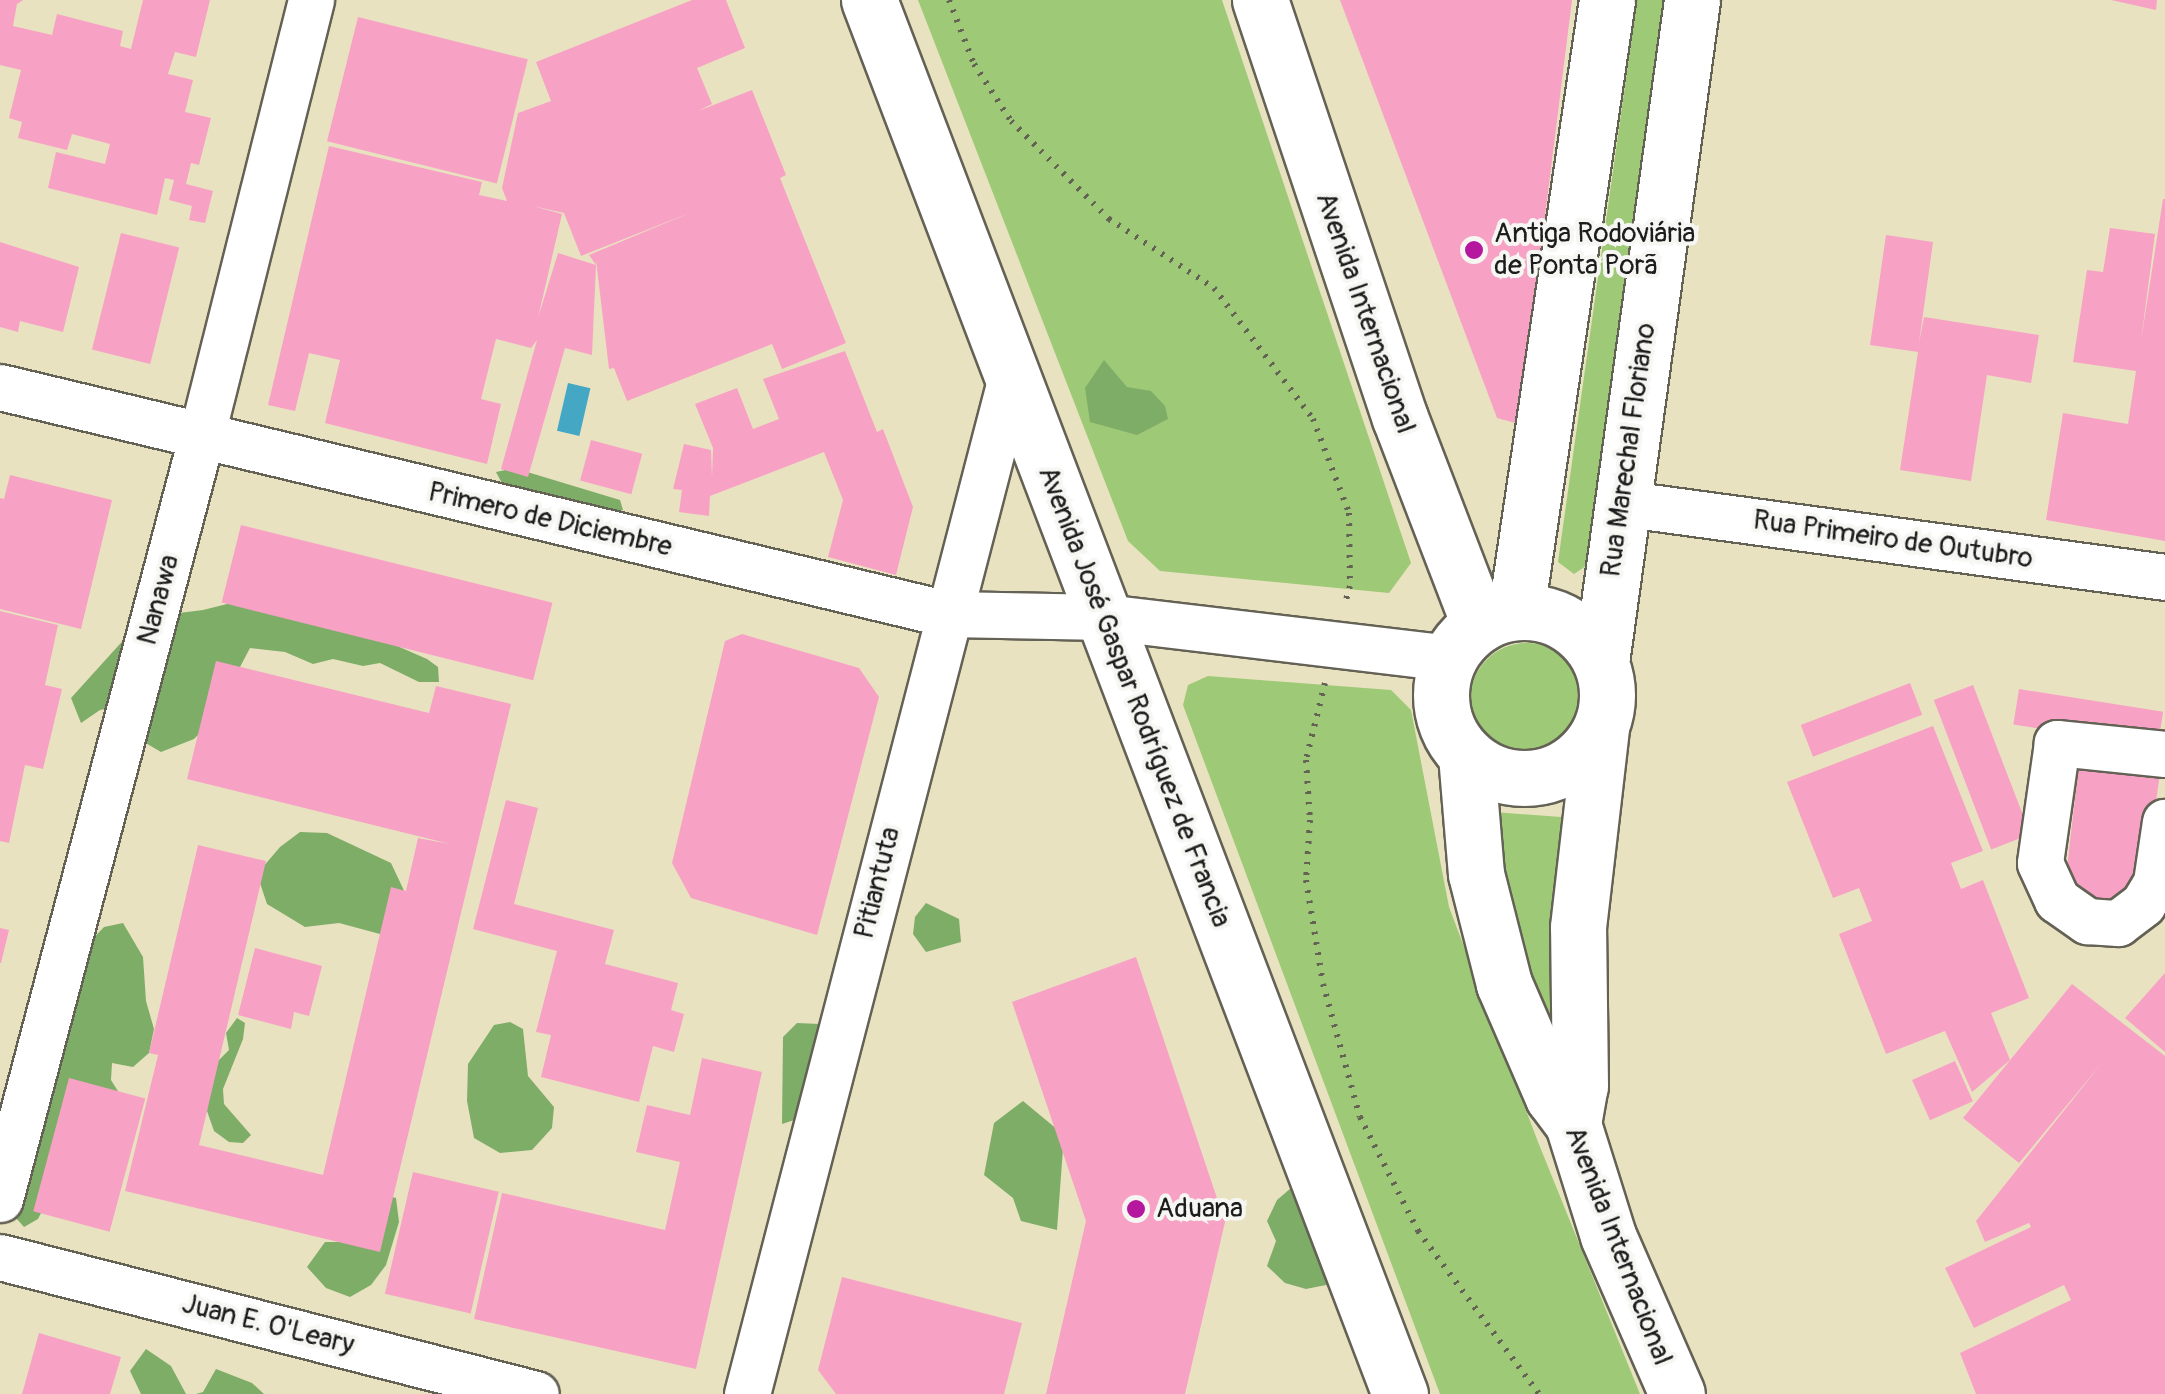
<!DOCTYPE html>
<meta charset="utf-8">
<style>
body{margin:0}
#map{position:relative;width:2165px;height:1394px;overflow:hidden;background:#e9e2c0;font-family:Pangolin,sans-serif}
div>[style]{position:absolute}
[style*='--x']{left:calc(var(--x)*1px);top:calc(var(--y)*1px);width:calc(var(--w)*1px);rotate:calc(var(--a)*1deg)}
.green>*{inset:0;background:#9ec976}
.round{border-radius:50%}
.forest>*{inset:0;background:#7ead67}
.water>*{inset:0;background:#44a7c4;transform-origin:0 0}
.building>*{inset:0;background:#f7a2c5;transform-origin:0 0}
.path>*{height:6px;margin-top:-3px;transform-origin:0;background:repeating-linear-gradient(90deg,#646155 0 2.5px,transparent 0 10.5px)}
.roads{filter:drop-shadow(2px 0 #646155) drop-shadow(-2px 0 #646155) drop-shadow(0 2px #646155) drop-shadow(0 -2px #646155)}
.minor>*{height:45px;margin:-22.5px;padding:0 22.5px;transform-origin:22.5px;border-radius:22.5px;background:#fff}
.major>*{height:55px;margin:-27.5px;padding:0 27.5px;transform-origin:27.5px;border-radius:27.5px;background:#fff}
.major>.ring{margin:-27.5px;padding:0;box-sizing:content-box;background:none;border:55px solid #fff;border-radius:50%}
.dots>*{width:28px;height:28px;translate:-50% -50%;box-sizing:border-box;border:5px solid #f6f6f2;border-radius:50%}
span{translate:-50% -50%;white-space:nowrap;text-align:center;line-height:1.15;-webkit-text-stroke:8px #f6f6f2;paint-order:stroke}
.poi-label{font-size:28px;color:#1c1c1c}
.left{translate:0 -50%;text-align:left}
.street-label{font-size:28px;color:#1c1c1c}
</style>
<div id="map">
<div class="green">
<div style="clip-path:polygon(918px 0,1222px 0,1411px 563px,1389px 593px,1160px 571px,1128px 541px)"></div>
<div style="clip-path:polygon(1637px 0,1666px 0,1586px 566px,1574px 574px,1558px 562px)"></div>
<div class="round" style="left:1470px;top:643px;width:114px;height:114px"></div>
<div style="clip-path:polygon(1208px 676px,1391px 690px,1411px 710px,1449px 907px,1538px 1142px,1640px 1394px,1440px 1394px,1183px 705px,1188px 685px)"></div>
<div style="clip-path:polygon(1494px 812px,1561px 817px,1565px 824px,1558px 1041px,1515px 941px,1486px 815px)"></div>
</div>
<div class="forest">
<div style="clip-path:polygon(1104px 360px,1127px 387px,1151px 391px,1165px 406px,1168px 419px,1137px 435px,1090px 422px,1085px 388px)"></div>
<div style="clip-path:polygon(514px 468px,620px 500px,623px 510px,613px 513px,505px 489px,496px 472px)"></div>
<div style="clip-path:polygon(227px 600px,326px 616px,345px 633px,372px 635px,427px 659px,438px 667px,439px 682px,419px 682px,380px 663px,363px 666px,333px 659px,313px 664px,285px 652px,250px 648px,211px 722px,194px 739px,161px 752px,132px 735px,124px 705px,100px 710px,81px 723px,71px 698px,128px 635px,155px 616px,203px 610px,227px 604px)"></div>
<div style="clip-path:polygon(300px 832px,327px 833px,391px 863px,407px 897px,402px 917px,380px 934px,339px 923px,305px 927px,267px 904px,257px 874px,280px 847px)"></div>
<div style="clip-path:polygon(926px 903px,959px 919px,961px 942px,926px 952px,913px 934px,915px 917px)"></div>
<div style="clip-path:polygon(123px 923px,143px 957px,146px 1001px,154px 1029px,149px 1053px,133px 1067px,112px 1063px,111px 1080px,121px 1096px,50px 1195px,38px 1219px,24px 1227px,8px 1209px,85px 947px,104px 927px)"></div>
<div style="clip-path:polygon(237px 1018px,245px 1023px,243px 1039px,223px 1089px,224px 1104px,251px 1135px,243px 1143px,229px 1142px,214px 1131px,207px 1111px,209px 1070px,229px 1050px,226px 1033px)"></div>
<div style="clip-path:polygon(510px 1022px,523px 1029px,528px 1076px,554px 1107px,552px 1128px,532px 1150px,500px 1153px,474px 1138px,467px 1101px,468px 1064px,494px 1025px)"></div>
<div style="clip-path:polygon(797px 1023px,820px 1024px,819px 1112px,782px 1124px,783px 1037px)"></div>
<div style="clip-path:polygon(1023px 1101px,1064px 1135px,1057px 1230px,1021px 1221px,1013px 1198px,984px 1175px,994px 1123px)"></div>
<div style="clip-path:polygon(1291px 1188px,1304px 1203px,1331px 1284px,1306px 1289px,1285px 1283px,1267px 1266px,1276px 1241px,1267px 1221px,1277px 1200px)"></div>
<div style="clip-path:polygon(382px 1194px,396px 1198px,399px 1222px,386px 1265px,371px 1285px,350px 1297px,326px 1288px,307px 1267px,325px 1242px,354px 1242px)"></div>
<div style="clip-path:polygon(146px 1349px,171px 1366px,186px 1394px,141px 1394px,130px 1371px)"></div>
<div style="clip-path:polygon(216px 1369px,252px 1383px,264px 1394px,196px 1394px,203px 1392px)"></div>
</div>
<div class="water">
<div style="left:568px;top:383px;width:23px;height:49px;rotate:13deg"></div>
</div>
<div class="building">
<div style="clip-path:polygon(0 0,23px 0,17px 4px,13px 26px,52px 35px,57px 14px,123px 31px,120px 46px,131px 49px,143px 0,210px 0,196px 57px,175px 52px,168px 74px,193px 80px,185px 112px,211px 118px,199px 165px,191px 163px,186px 184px,213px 191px,205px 223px,189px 220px,192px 206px,169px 200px,174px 180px,165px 178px,157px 215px,48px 188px,56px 152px,105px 164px,110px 144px,72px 134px,67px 150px,18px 138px,22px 122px,9px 118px,21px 70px,0 65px)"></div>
<div style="clip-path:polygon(692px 0,726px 0,745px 48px,697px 68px,712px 104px,698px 111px,752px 90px,786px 175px,780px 178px,846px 343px,782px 369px,772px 344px,627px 401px,614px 368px,609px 369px,596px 260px,596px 265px,589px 255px,692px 212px,581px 256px,564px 213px,533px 206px,562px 214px,538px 318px,558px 253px,596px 265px,592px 355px,565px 348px,528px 477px,501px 469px,537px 340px,531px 348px,496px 339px,481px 399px,501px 404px,487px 464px,325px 423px,340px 360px,309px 353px,295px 411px,268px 405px,329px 146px,482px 182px,479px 195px,507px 201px,502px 188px,518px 113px,551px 101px,536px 62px)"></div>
<div style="clip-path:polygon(1340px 0,1572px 0,1519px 424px,1497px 418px)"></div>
<div style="clip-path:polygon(2111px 0,2157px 0,2156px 10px)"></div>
<div style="left:358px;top:17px;width:175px;height:128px;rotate:14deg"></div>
<div style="clip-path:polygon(2163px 199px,2165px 199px,2165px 541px,2046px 520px,2063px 413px,2128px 424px,2136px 371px,2073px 362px,2087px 270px,2103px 272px,2110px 228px,2155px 234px,2141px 341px)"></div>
<div style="left:121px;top:233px;width:60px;height:120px;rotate:14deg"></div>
<div style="clip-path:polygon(1886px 235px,1933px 242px,1919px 343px,1924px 317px,2039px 335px,2031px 383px,1987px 375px,1971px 481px,1900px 470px,1918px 352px,1870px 345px)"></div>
<div style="clip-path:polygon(0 242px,79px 267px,63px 332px,20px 321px,18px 332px,0 327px)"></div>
<div style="clip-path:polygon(845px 351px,877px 432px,883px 429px,913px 507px,896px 575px,828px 557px,843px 500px,824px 452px,710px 496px,709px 516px,679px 512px,682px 490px,673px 489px,684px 444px,711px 450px,712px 477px,713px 448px,695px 404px,737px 388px,753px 429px,779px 419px,763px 379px)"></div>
<div style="left:591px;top:440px;width:53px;height:42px;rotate:15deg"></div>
<div style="clip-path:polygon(10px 475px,112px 500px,81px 629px,0 609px,0 498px,4px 499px)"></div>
<div style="left:241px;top:525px;width:321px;height:80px;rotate:14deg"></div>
<div style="clip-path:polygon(0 611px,58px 625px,45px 685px,62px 689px,43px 769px,25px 765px,9px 843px,0 841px)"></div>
<div style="clip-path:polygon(742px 634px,859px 668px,879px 697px,817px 935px,691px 898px,672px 863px,725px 641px)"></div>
<div style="clip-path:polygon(216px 661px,429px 713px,436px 686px,511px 704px,380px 1252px,125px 1191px,158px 1055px,149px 1053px,198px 845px,266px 861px,199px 1145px,323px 1175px,391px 887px,406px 891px,418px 838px,450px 844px,187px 779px)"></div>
<div style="left:1910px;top:683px;width:34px;height:117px;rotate:69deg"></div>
<div style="left:1973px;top:685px;width:160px;height:42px;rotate:69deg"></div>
<div style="left:2019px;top:689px;width:146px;height:36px;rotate:9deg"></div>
<div style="clip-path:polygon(1933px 726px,1983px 851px,1951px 863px,1961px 889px,1983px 880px,2029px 998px,1991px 1013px,2010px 1060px,1972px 1092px,1945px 1031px,1886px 1054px,1839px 934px,1872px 921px,1859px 888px,1833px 898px,1787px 782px)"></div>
<div style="clip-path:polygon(2080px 755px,2161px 766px,2146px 872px,2116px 906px,2085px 901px,2066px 876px)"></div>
<div style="clip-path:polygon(506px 800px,538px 808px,514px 904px,614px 930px,605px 964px,678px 983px,671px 1010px,684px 1014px,674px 1052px,653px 1046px,639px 1102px,541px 1077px,551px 1035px,536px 1032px,557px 951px,473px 929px)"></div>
<div style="clip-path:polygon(0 928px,9px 930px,1px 963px,0 963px)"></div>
<div style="clip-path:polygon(255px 948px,322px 966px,309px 1016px,294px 1012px,291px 1029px,238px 1015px)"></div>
<div style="clip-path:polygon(1136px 957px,1225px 1222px,1185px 1394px,1046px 1394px,1086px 1221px,1012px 1002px)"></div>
<div style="clip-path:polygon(2165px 973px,2165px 1052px,2125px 1018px)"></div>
<div style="clip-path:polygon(2072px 984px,2165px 1056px,2165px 1394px,1976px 1394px,1960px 1353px,2071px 1300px,2064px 1285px,1974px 1328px,1945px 1268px,2031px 1227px,2029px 1223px,1985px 1242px,1976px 1221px,2101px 1064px,2019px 1163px,1963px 1118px)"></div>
<div style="clip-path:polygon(702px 1058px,762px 1072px,696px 1369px,474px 1319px,502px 1193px,665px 1230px,680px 1162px,636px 1152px,647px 1105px,690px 1115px)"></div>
<div style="left:1955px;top:1061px;width:44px;height:47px;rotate:66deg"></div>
<div style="left:69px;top:1078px;width:79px;height:138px;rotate:15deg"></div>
<div style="left:413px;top:1172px;width:88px;height:125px;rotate:13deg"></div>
<div style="clip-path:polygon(842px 1277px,1022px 1323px,1004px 1394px,836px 1394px,818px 1370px)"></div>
<div style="clip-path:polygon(39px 1333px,121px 1357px,110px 1394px,22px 1394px)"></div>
</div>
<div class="path">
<div style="--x:949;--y:0;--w:69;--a:68.7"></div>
<div style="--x:974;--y:64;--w:68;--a:57"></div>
<div style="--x:1011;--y:121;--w:139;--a:45"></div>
<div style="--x:1109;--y:219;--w:126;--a:33.3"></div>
<div style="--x:1214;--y:288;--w:164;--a:52.9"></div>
<div style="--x:1313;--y:419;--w:101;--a:69"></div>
<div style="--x:1349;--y:513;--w:73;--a:89.2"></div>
<div style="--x:1350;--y:586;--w:18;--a:106"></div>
<div style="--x:1325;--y:683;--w:79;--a:103.9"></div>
<div style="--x:1306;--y:760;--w:60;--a:86.2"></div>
<div style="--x:1310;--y:820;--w:60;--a:93.8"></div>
<div style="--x:1306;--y:880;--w:105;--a:80.7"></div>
<div style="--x:1323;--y:984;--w:138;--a:74.5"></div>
<div style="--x:1360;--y:1117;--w:128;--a:63"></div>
<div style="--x:1418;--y:1231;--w:203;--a:53.4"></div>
</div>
<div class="roads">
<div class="minor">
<div style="--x:0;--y:387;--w:975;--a:13.47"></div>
<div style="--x:948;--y:614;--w:157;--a:1.1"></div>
<div style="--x:1105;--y:617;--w:345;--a:6.8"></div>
<div style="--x:1620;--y:503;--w:550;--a:7.73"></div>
<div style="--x:2165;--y:754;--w:109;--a:-174.2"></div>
<div style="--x:2057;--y:743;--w:121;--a:98.1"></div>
<div style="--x:2040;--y:863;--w:41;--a:65.3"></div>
<div style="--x:2057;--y:900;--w:37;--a:35"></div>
<div style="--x:2087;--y:921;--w:31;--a:4"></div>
<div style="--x:2118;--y:923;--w:31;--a:-37"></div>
<div style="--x:2143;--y:904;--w:26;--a:-59"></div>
<div style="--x:2156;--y:882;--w:61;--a:-81.5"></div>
<div style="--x:0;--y:1199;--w:787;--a:-75.2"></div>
<div style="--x:201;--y:438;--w:452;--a:-75.9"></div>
<div style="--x:0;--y:1257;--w:553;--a:14.34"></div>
<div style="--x:747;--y:1394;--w:1055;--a:-75.45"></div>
</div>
<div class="major">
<div style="--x:869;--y:0;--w:1492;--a:69.15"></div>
<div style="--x:1260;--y:0;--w:441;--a:71.5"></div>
<div style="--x:1400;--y:418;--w:221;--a:69"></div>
<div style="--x:1516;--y:611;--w:618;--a:-81.53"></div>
<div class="ring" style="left:1441px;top:612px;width:111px;height:111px"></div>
<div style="--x:1601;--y:662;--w:668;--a:-82.17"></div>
<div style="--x:1466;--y:755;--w:119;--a:85.2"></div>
<div style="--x:1476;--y:874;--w:114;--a:75.7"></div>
<div style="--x:1504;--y:984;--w:123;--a:66.6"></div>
<div style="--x:1553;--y:1097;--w:34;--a:53"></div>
<div style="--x:1573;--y:1124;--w:117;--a:72.6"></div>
<div style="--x:1608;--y:1236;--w:172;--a:66.4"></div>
<div style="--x:1573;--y:1124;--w:39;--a:-80"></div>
<div style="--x:1580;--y:1086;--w:159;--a:-90.7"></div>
<div style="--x:1578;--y:927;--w:199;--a:-83.4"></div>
</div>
</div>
<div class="dots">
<div style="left:1474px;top:250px;background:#b5179e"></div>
<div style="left:1136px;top:1209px;background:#b5179e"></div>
</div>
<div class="poi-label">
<span class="left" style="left:1494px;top:250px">Antiga Rodoviária<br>de Ponta Porã</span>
<span class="left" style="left:1156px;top:1209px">Aduana</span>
</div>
<div class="street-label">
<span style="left:1365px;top:313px;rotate:71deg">Avenida Internacional</span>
<span style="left:1629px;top:450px;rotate:-82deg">Rua Marechal Floriano</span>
<span style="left:550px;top:520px;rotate:13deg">Primero de Diciembre</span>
<span style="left:1893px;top:540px;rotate:8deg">Rua Primeiro de Outubro</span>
<span style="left:159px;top:600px;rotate:-75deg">Nanawa</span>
<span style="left:1134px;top:697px;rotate:69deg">Avenida José Gaspar Rodríguez de Francia</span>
<span style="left:878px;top:883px;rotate:-76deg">Pitiantuta</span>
<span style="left:1618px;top:1246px;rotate:69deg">Avenida Internacional</span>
<span style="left:268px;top:1325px;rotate:14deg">Juan E. O'Leary</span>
</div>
</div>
